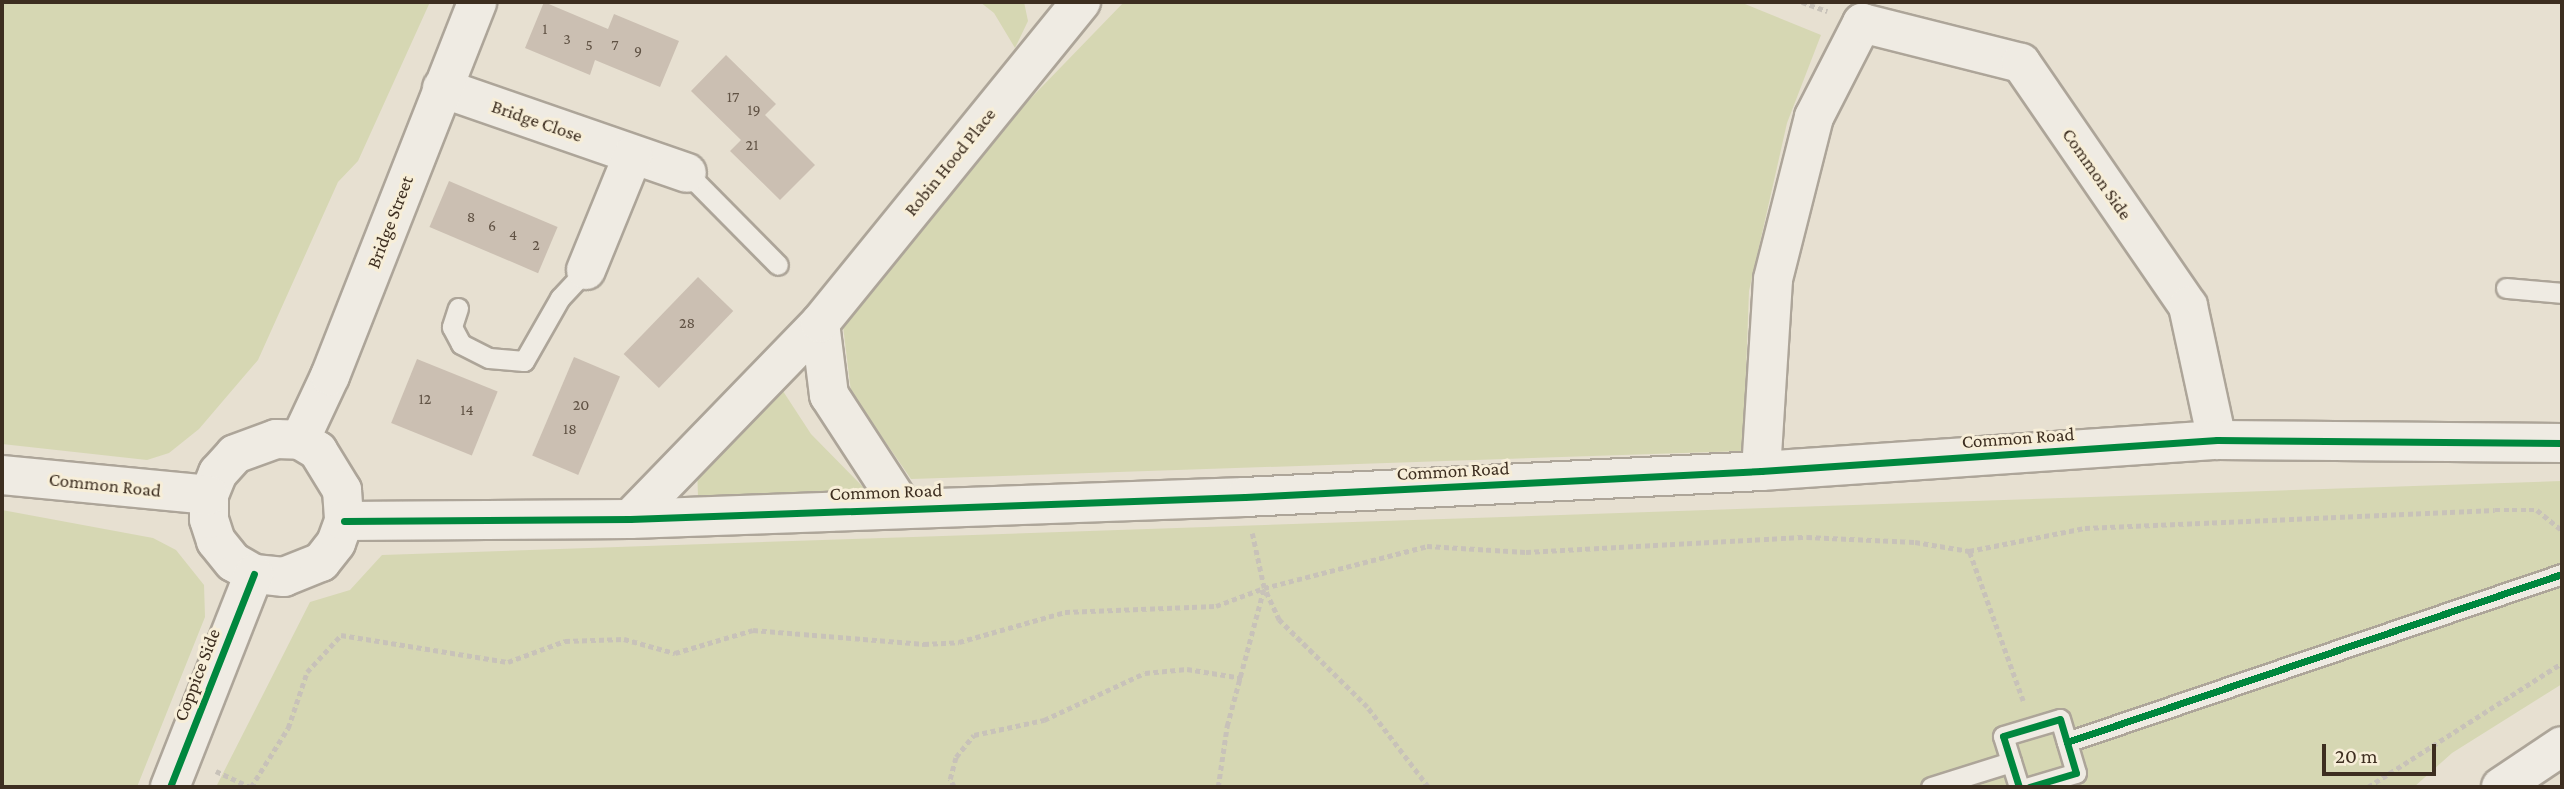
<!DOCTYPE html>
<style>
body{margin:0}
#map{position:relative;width:2564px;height:789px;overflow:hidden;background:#e7e0d1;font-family:"Crimson Pro",serif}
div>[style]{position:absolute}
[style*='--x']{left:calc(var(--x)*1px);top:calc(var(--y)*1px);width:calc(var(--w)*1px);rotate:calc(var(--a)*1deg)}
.green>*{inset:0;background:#d6d7b3}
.building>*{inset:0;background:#cbbfb2;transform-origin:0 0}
.path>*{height:4.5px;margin-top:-2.25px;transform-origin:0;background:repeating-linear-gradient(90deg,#c8c2b9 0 5px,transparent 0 8.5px)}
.roads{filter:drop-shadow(2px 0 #ada599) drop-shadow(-2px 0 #ada599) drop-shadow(0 2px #ada599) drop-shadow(0 -2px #ada599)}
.service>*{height:19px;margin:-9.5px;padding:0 9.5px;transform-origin:9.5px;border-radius:9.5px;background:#efebe3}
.minor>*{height:38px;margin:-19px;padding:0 19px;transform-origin:19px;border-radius:19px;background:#efebe3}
.tertiary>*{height:38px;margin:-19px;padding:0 19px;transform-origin:19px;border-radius:19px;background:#efebe3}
.cycleway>*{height:7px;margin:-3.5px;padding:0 3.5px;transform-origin:3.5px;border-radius:3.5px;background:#00873e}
span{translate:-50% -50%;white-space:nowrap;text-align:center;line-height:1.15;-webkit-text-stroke:6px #f7eed8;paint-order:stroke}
.number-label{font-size:16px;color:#605244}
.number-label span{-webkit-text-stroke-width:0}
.street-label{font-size:19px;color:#3d2e20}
.frame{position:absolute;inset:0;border:4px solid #3d2e20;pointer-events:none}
.scale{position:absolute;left:2322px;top:744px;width:114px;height:32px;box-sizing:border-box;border:4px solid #3d2e20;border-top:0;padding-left:9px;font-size:21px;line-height:24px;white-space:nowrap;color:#3d2e20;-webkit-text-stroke:5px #f7eed8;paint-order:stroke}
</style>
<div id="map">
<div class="green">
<div style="clip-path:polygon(2px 2px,430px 2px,358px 161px,338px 182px,258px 360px,199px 429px,169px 453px,147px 460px,2px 444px)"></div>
<div style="clip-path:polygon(980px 2px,1024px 2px,1028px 21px,1015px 48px,994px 13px)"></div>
<div style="clip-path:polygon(1124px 2px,1740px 2px,1821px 35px,1787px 123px,1749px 291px,1743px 451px,911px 479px,851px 392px,843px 326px,1002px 128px)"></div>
<div style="clip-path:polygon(779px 385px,811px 434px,868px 492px,698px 496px,697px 468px)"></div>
<div style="clip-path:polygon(2562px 481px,2562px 684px,2452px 753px,2414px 787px,216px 787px,310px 602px,350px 590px,382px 555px)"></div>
<div style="clip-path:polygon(2px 510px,153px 538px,176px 550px,204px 585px,205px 617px,137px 787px,2px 787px)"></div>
</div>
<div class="building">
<div style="clip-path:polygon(544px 2px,608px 29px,614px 14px,679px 41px,660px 87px,595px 60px,590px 75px,525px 48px)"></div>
<div style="clip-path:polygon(726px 55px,776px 104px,765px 115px,815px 165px,780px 200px,730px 151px,741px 140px,691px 91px)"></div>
<div style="left:449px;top:181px;width:118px;height:50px;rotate:23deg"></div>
<div style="left:698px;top:277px;width:49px;height:107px;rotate:44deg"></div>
<div style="left:574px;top:357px;width:50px;height:107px;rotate:23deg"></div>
<div style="left:417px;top:359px;width:87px;height:69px;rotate:22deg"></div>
</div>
<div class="path">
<div style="--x:1802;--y:2;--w:27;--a:20"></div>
<div style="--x:2023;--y:701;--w:159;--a:-109.8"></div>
<div style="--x:1969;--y:551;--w:118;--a:-11.2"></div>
<div style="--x:2085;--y:528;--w:410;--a:-2.5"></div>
<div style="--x:2495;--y:510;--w:42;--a:0"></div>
<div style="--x:2537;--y:510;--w:32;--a:39"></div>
<div style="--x:216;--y:771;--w:38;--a:25"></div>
<div style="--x:251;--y:787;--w:70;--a:-57.9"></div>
<div style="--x:288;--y:728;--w:59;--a:-71.3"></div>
<div style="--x:307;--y:672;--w:50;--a:-47.4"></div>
<div style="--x:341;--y:635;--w:169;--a:9.2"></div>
<div style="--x:508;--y:662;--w:61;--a:-20.2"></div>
<div style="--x:565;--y:641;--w:59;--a:-1.9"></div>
<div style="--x:624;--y:639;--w:53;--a:15.4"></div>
<div style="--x:675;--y:653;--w:81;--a:-16.4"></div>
<div style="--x:753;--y:630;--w:172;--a:4.7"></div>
<div style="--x:924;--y:644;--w:35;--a:-3"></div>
<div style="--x:959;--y:642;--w:110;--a:-15.8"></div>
<div style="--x:1065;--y:612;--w:151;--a:-2.3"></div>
<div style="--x:1216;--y:606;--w:51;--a:-20.6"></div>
<div style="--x:954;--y:787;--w:9;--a:-117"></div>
<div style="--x:950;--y:779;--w:23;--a:-75"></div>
<div style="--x:956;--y:757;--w:28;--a:-51"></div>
<div style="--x:974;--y:735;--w:72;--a:-12.1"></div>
<div style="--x:1044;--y:720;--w:111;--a:-25"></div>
<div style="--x:1145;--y:673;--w:42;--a:-5.4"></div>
<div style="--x:1187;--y:669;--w:56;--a:9.3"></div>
<div style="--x:1218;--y:787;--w:62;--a:-81.6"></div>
<div style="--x:1227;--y:726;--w:143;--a:-75"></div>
<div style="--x:1264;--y:588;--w:56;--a:-102.3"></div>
<div style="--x:1428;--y:787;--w:101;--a:-127.3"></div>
<div style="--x:1367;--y:707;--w:124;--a:-135.3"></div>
<div style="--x:1279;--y:620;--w:35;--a:-115"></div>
<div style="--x:1264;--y:588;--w:168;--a:-14.4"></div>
<div style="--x:1427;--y:546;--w:99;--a:3.5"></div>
<div style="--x:1526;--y:552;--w:281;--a:-3.1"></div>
<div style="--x:1807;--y:537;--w:108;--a:2.7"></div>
<div style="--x:1915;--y:542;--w:55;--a:9.5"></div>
<div style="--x:2368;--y:787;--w:230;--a:-32.6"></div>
</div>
<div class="roads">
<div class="service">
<div style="--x:687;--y:173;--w:129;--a:45.3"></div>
<div style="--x:2506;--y:288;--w:56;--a:5.1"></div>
<div style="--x:458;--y:308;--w:20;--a:108"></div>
<div style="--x:452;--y:327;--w:19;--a:62"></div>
<div style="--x:461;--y:344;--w:31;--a:27"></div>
<div style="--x:489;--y:358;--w:35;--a:5"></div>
<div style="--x:524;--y:361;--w:73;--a:-60.3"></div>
<div style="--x:560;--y:298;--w:38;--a:-47"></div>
<div style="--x:2067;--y:742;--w:523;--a:-18.75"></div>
<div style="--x:1931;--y:787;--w:84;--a:-17.4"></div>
<div style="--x:2019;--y:787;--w:53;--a:-107.4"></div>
<div style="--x:2003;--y:736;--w:59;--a:-16.6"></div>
<div style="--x:2060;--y:719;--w:56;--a:73.5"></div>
<div style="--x:2076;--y:773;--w:49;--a:163.4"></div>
</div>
<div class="minor">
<div style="--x:442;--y:88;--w:259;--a:19.1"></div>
<div style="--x:586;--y:270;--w:124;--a:-67.8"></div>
<div style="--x:820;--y:323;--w:73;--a:82.9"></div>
<div style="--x:829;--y:395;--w:134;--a:56.9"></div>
<div style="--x:1761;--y:471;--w:192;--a:-86.4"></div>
<div style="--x:1773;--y:279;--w:167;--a:-75.8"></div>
<div style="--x:1814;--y:117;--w:106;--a:-62.9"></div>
<div style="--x:1862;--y:23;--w:164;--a:14.1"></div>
<div style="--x:2021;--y:63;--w:295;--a:55.5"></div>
<div style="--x:2188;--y:306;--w:137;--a:77.8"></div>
<div style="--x:630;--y:519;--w:273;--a:-45.9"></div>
<div style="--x:820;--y:323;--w:414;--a:-50.9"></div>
</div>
<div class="tertiary">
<div style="--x:276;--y:439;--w:24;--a:2"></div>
<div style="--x:300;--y:440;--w:21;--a:31"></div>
<div style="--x:318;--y:451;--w:46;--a:58.4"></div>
<div style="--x:342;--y:490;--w:31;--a:86"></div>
<div style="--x:344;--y:521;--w:23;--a:110"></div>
<div style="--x:336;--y:543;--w:24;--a:128"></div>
<div style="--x:321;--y:562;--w:40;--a:158"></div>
<div style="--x:284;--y:577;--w:30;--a:-174"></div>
<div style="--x:254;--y:574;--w:24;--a:-150"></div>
<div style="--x:233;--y:562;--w:27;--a:-129"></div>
<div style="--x:216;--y:541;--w:23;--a:-108"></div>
<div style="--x:209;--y:519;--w:24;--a:-90"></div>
<div style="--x:209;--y:495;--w:24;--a:-68"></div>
<div style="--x:218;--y:473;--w:25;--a:-48"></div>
<div style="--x:235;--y:454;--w:44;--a:-20.1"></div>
<div style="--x:300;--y:440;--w:71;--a:-64.9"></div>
<div style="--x:330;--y:376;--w:402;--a:-68.5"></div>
<div style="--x:2;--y:475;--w:208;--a:5.5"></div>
<div style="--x:344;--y:521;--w:286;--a:-0.4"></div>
<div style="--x:630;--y:519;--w:615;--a:-2.05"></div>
<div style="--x:1245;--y:497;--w:517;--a:-2.88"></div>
<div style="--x:1761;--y:471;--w:457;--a:-3.9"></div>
<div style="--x:2217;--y:440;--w:345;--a:0.5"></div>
<div style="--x:170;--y:787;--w:229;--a:-68.5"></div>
<div style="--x:2501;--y:787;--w:73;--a:-33.9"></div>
</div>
</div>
<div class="cycleway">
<div style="--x:344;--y:521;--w:286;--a:-0.4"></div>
<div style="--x:630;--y:519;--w:615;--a:-2.05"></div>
<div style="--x:1245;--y:497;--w:517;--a:-2.88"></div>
<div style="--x:1761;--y:471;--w:457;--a:-3.9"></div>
<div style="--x:2217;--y:440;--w:345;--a:0.5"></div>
<div style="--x:2067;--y:742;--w:523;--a:-18.75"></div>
<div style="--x:170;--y:787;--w:229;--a:-68.5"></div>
<div style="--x:2019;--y:787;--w:53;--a:-107.4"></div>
<div style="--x:2003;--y:736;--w:59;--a:-16.6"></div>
<div style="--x:2060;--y:719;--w:56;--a:73.5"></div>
<div style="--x:2076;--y:773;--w:49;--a:163.4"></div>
</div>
<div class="number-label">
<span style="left:545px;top:29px">1</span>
<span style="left:567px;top:39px">3</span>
<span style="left:589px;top:45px">5</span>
<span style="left:615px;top:45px">7</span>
<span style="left:638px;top:51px">9</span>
<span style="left:733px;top:97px">17</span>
<span style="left:754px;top:110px">19</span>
<span style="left:752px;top:145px">21</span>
<span style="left:471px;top:217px">8</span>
<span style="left:492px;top:226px">6</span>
<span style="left:513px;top:235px">4</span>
<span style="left:536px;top:245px">2</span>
<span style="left:687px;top:323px">28</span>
<span style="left:425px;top:399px">12</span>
<span style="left:581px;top:405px">20</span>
<span style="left:467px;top:410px">14</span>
<span style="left:570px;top:429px">18</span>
</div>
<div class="street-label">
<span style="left:537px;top:121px;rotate:19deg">Bridge Close</span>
<span style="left:950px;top:162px;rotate:-51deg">Robin Hood Place</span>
<span style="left:2097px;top:174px;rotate:55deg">Common Side</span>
<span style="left:390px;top:222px;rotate:-69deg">Bridge Street</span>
<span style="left:2018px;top:438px;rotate:-4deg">Common Road</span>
<span style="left:1453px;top:471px;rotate:-3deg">Common Road</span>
<span style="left:105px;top:485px;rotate:6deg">Common Road</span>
<span style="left:886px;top:492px;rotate:-2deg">Common Road</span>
<span style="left:197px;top:675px;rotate:-69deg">Coppice Side</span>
</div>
<div class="frame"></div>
<div class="scale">20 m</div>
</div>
